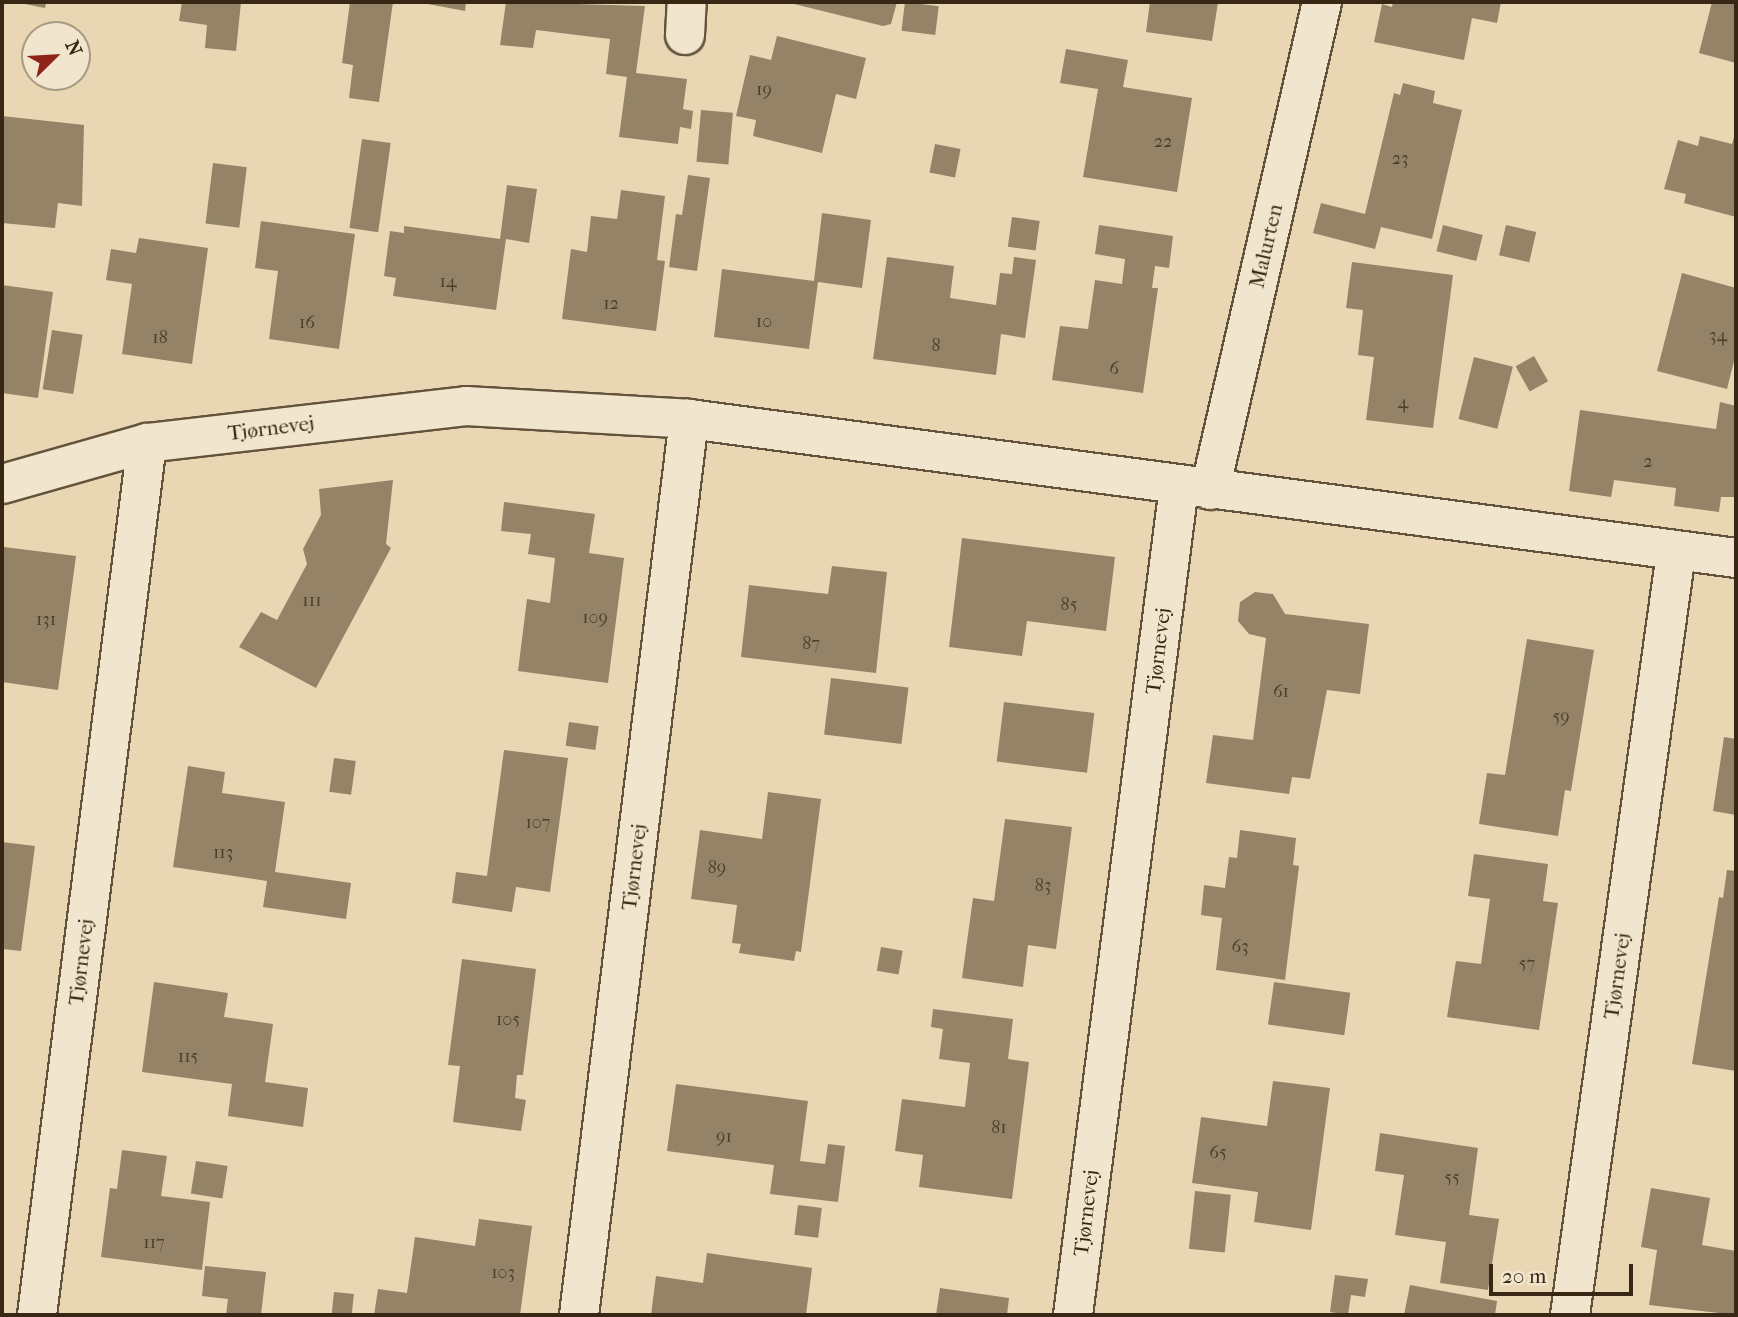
<!DOCTYPE html>
<meta charset="utf-8">
<style>
body{margin:0}
#map{position:relative;width:1738px;height:1317px;overflow:hidden;background:#e9d7b3;font-family:"IM FELL French Canon",serif}
div>[style]{position:absolute}
[style*='--x']{left:calc(var(--x)*1px);top:calc(var(--y)*1px);width:calc(var(--w)*1px);rotate:calc(var(--a)*1deg)}
.building>*{inset:0;background:#948367;transform-origin:0 0}
.roads{filter:drop-shadow(2px 0 #64533c) drop-shadow(-2px 0 #64533c) drop-shadow(0 2px #64533c) drop-shadow(0 -2px #64533c)}
.street>*{height:38px;margin:-19px;padding:0 19px;transform-origin:19px;border-radius:19px;background:#f1e5ce}
span{translate:-50% -50%;white-space:nowrap;text-align:center;line-height:1.15;-webkit-text-stroke:5px #f1e5ce;paint-order:stroke}
.number-label{font-size:18px;color:#4f3e29}
.number-label span{-webkit-text-stroke-width:0}
.street-label{font-size:21px;color:#382714}
.frame{position:absolute;inset:0;border:4px solid #382714;pointer-events:none}
.north{position:absolute;left:21px;top:21px;width:70px;height:70px;box-sizing:border-box;background:#f1e5ce;border:2px solid #a79984;border-radius:50%;rotate:66deg;font-size:19px;font-weight:700;line-height:28px;text-align:center;color:#382714}
.north::after{content:'';display:block;margin:auto;width:24px;height:32px;background:#8f2418;clip-path:polygon(50% 0,100% 100%,50% 72%,0 100%)}
.scale{position:absolute;left:1489px;top:1264px;width:144px;height:32px;box-sizing:border-box;border:4px solid #382714;border-top:0;padding-left:9px;font-size:21px;line-height:24px;white-space:nowrap;color:#382714;-webkit-text-stroke:5px #f1e5ce;paint-order:stroke}
</style>
<div id="map">
<div class="building">
<div style="clip-path:polygon(15px 2px,46px 2px,45px 8px)"></div>
<div style="clip-path:polygon(182px 2px,241px 2px,236px 51px,205px 48px,207px 25px,179px 21px)"></div>
<div style="clip-path:polygon(350px 2px,393px 2px,379px 102px,349px 98px,353px 65px,342px 63px)"></div>
<div style="clip-path:polygon(417px 2px,466px 2px,465px 11px)"></div>
<div style="clip-path:polygon(506px 2px,645px 6px,636px 73px,687px 79px,683px 109px,693px 111px,691px 129px,680px 127px,678px 144px,619px 137px,627px 77px,606px 74px,610px 39px,536px 30px,533px 48px,500px 45px)"></div>
<div style="clip-path:polygon(786px 2px,897px 2px,891px 24px,883px 26px)"></div>
<div style="left:905px;top:2px;width:34px;height:29px;rotate:7deg"></div>
<div style="clip-path:polygon(1150px 2px,1218px 2px,1212px 41px,1146px 32px)"></div>
<div style="clip-path:polygon(1393px 2px,1501px 2px,1497px 23px,1472px 18px,1464px 60px,1374px 42px,1382px 4px,1392px 7px)"></div>
<div style="clip-path:polygon(1712px 2px,1736px 2px,1736px 63px,1699px 53px)"></div>
<div style="clip-path:polygon(777px 36px,866px 58px,856px 99px,836px 94px,822px 153px,753px 136px,756px 120px,736px 116px,750px 55px,771px 60px)"></div>
<div style="clip-path:polygon(1066px 49px,1128px 60px,1123px 87px,1192px 98px,1177px 192px,1083px 177px,1098px 89px,1060px 83px)"></div>
<div style="clip-path:polygon(1403px 83px,1435px 91px,1433px 103px,1462px 110px,1432px 239px,1381px 227px,1375px 249px,1313px 233px,1321px 203px,1365px 214px,1394px 93px,1400px 95px)"></div>
<div style="left:701px;top:110px;width:32px;height:52px;rotate:5deg"></div>
<div style="clip-path:polygon(2px 116px,84px 125px,82px 206px,58px 203px,55px 228px,2px 223px)"></div>
<div style="clip-path:polygon(1736px 130px,1736px 217px,1684px 203px,1686px 194px,1664px 189px,1678px 140px,1698px 146px,1700px 136px,1732px 144px)"></div>
<div style="left:362px;top:139px;width:29px;height:90px;rotate:8deg"></div>
<div style="left:935px;top:144px;width:26px;height:29px;rotate:11deg"></div>
<div style="left:213px;top:163px;width:34px;height:61px;rotate:7deg"></div>
<div style="clip-path:polygon(688px 175px,710px 178px,697px 271px,669px 267px,676px 214px,682px 215px)"></div>
<div style="clip-path:polygon(507px 185px,537px 189px,529px 243px,506px 239px,496px 310px,393px 296px,396px 278px,384px 276px,390px 231px,404px 233px,404px 226px,500px 239px)"></div>
<div style="clip-path:polygon(621px 190px,665px 196px,657px 260px,665px 261px,656px 331px,562px 319px,571px 249px,587px 252px,591px 216px,617px 219px)"></div>
<div style="clip-path:polygon(822px 213px,871px 220px,862px 288px,818px 282px,809px 349px,714px 337px,722px 269px,814px 281px)"></div>
<div style="left:1012px;top:217px;width:28px;height:30px;rotate:8deg"></div>
<div style="clip-path:polygon(261px 221px,355px 234px,339px 349px,269px 339px,278px 271px,255px 268px)"></div>
<div style="clip-path:polygon(1099px 225px,1173px 236px,1169px 268px,1155px 266px,1152px 288px,1158px 288px,1143px 393px,1052px 380px,1060px 326px,1088px 329px,1095px 280px,1122px 284px,1125px 259px,1095px 254px)"></div>
<div style="left:1443px;top:225px;width:41px;height:27px;rotate:14deg"></div>
<div style="left:1506px;top:225px;width:31px;height:31px;rotate:13deg"></div>
<div style="clip-path:polygon(139px 238px,208px 248px,192px 364px,122px 354px,132px 284px,106px 280px,111px 249px,136px 253px)"></div>
<div style="clip-path:polygon(887px 257px,954px 266px,950px 298px,996px 305px,1000px 273px,1012px 274px,1014px 257px,1036px 260px,1025px 338px,1001px 334px,996px 375px,873px 359px)"></div>
<div style="clip-path:polygon(1352px 262px,1453px 275px,1433px 428px,1366px 420px,1374px 357px,1358px 355px,1363px 310px,1346px 308px)"></div>
<div style="clip-path:polygon(1682px 273px,1736px 288px,1736px 353px,1727px 389px,1657px 371px)"></div>
<div style="clip-path:polygon(2px 285px,53px 292px,38px 398px,2px 393px)"></div>
<div style="left:52px;top:330px;width:31px;height:60px;rotate:9deg"></div>
<div style="left:1534px;top:356px;width:29px;height:21px;rotate:61deg"></div>
<div style="left:1474px;top:357px;width:40px;height:64px;rotate:14deg"></div>
<div style="clip-path:polygon(1720px 402px,1736px 406px,1736px 497px,1721px 497px,1719px 512px,1674px 506px,1676px 488px,1614px 480px,1611px 497px,1569px 491px,1580px 410px,1716px 429px)"></div>
<div style="clip-path:polygon(393px 480px,386px 544px,391px 548px,316px 688px,239px 647px,261px 612px,277px 620px,307px 564px,303px 549px,321px 515px,319px 489px)"></div>
<div style="clip-path:polygon(504px 502px,595px 514px,589px 553px,624px 558px,608px 683px,518px 671px,527px 599px,550px 603px,555px 558px,528px 554px,531px 534px,501px 531px)"></div>
<div style="clip-path:polygon(962px 538px,1115px 557px,1106px 631px,1027px 621px,1022px 656px,949px 647px)"></div>
<div style="clip-path:polygon(4px 547px,76px 556px,58px 690px,2px 682px)"></div>
<div style="clip-path:polygon(832px 566px,887px 572px,876px 673px,741px 657px,749px 585px,828px 594px)"></div>
<div style="clip-path:polygon(1255px 592px,1273px 594px,1285px 614px,1369px 624px,1360px 694px,1327px 690px,1310px 779px,1292px 777px,1289px 794px,1206px 783px,1213px 735px,1253px 740px,1266px 638px,1249px 634px,1238px 621px,1240px 602px)"></div>
<div style="clip-path:polygon(1527px 639px,1594px 650px,1571px 791px,1565px 790px,1558px 836px,1479px 824px,1487px 773px,1505px 775px)"></div>
<div style="left:831px;top:678px;width:78px;height:57px;rotate:7deg"></div>
<div style="left:1004px;top:702px;width:91px;height:60px;rotate:7deg"></div>
<div style="left:569px;top:722px;width:30px;height:24px;rotate:8deg"></div>
<div style="clip-path:polygon(1724px 737px,1736px 739px,1736px 815px,1713px 811px)"></div>
<div style="clip-path:polygon(504px 750px,568px 758px,550px 892px,516px 887px,512px 912px,452px 903px,456px 872px,487px 876px)"></div>
<div style="left:334px;top:758px;width:22px;height:34px;rotate:8deg"></div>
<div style="clip-path:polygon(188px 766px,225px 772px,222px 793px,285px 802px,275px 872px,351px 883px,346px 919px,263px 907px,267px 881px,173px 867px)"></div>
<div style="clip-path:polygon(768px 792px,821px 799px,801px 952px,796px 951px,794px 961px,739px 953px,741px 944px,732px 943px,737px 905px,691px 899px,700px 830px,762px 839px)"></div>
<div style="clip-path:polygon(1005px 819px,1072px 827px,1056px 949px,1028px 945px,1023px 987px,962px 978px,973px 898px,994px 901px)"></div>
<div style="clip-path:polygon(1240px 830px,1296px 838px,1293px 865px,1299px 866px,1285px 980px,1216px 970px,1222px 918px,1201px 915px,1204px 885px,1225px 888px,1229px 857px,1237px 858px)"></div>
<div style="clip-path:polygon(2px 842px,35px 846px,21px 951px,2px 949px)"></div>
<div style="clip-path:polygon(1474px 854px,1548px 864px,1543px 901px,1558px 903px,1539px 1030px,1447px 1017px,1456px 961px,1481px 964px,1490px 899px,1468px 896px)"></div>
<div style="clip-path:polygon(1727px 870px,1736px 871px,1736px 1071px,1692px 1064px,1719px 897px,1723px 898px)"></div>
<div style="left:881px;top:947px;width:22px;height:24px;rotate:10deg"></div>
<div style="clip-path:polygon(462px 959px,536px 969px,523px 1075px,517px 1075px,515px 1098px,526px 1100px,521px 1131px,453px 1122px,460px 1066px,448px 1065px)"></div>
<div style="clip-path:polygon(154px 982px,228px 993px,224px 1017px,273px 1024px,265px 1082px,308px 1088px,303px 1127px,228px 1116px,232px 1084px,142px 1072px)"></div>
<div style="left:1274px;top:982px;width:77px;height:43px;rotate:8deg"></div>
<div style="clip-path:polygon(933px 1009px,1013px 1019px,1008px 1059px,1029px 1062px,1012px 1199px,919px 1187px,923px 1155px,895px 1151px,902px 1099px,965px 1107px,970px 1063px,939px 1059px,943px 1029px,931px 1027px)"></div>
<div style="clip-path:polygon(1273px 1081px,1330px 1088px,1311px 1230px,1254px 1222px,1258px 1192px,1192px 1183px,1201px 1117px,1267px 1126px)"></div>
<div style="clip-path:polygon(676px 1084px,808px 1101px,800px 1161px,825px 1164px,828px 1144px,845px 1146px,838px 1202px,770px 1194px,774px 1165px,667px 1151px)"></div>
<div style="clip-path:polygon(1380px 1133px,1478px 1148px,1469px 1215px,1499px 1219px,1488px 1290px,1440px 1283px,1446px 1242px,1395px 1235px,1404px 1175px,1375px 1171px)"></div>
<div style="clip-path:polygon(122px 1150px,167px 1156px,161px 1196px,210px 1202px,202px 1270px,101px 1257px,110px 1188px,117px 1189px)"></div>
<div style="left:196px;top:1161px;width:32px;height:33px;rotate:9deg"></div>
<div style="clip-path:polygon(1651px 1188px,1710px 1198px,1702px 1245px,1736px 1251px,1736px 1315px,1649px 1305px,1657px 1250px,1641px 1247px)"></div>
<div style="left:1195px;top:1191px;width:36px;height:58px;rotate:6deg"></div>
<div style="left:798px;top:1205px;width:24px;height:30px;rotate:7deg"></div>
<div style="clip-path:polygon(479px 1219px,532px 1226px,520px 1315px,374px 1315px,378px 1289px,407px 1293px,415px 1237px,475px 1246px)"></div>
<div style="clip-path:polygon(707px 1253px,812px 1268px,806px 1315px,651px 1315px,656px 1276px,703px 1283px)"></div>
<div style="clip-path:polygon(205px 1266px,266px 1272px,261px 1315px,226px 1315px,228px 1299px,202px 1296px)"></div>
<div style="clip-path:polygon(1335px 1275px,1368px 1279px,1365px 1297px,1351px 1295px,1348px 1315px,1330px 1312px)"></div>
<div style="clip-path:polygon(1410px 1285px,1497px 1301px,1495px 1315px,1404px 1315px)"></div>
<div style="clip-path:polygon(940px 1288px,1009px 1298px,1007px 1315px,936px 1315px)"></div>
<div style="left:334px;top:1292px;width:20px;height:23px;rotate:6deg"></div>
</div>
<div class="roads">
<div class="street">
<div style="--x:685;--y:35;--w:33;--a:-87"></div>
<div style="--x:2;--y:484;--w:151;--a:-15.8"></div>
<div style="--x:147;--y:443;--w:321;--a:-6.6"></div>
<div style="--x:466;--y:406;--w:223;--a:3.3"></div>
<div style="--x:689;--y:419;--w:1056;--a:7.56"></div>
<div style="--x:1210;--y:490;--w:501;--a:-77.07"></div>
<div style="--x:37;--y:1315;--w:879;--a:-82.81"></div>
<div style="--x:579;--y:1315;--w:903;--a:-83"></div>
<div style="--x:1073;--y:1315;--w:836;--a:-82.71"></div>
<div style="--x:1570;--y:1315;--w:769;--a:-82.08"></div>
</div>
</div>
<div class="number-label">
<span style="left:764px;top:90px">19</span>
<span style="left:1163px;top:142px">22</span>
<span style="left:1400px;top:159px">23</span>
<span style="left:448px;top:282px">14</span>
<span style="left:611px;top:304px">12</span>
<span style="left:764px;top:322px">10</span>
<span style="left:307px;top:323px">16</span>
<span style="left:1718px;top:336px">34</span>
<span style="left:160px;top:338px">18</span>
<span style="left:936px;top:346px">8</span>
<span style="left:1114px;top:369px">6</span>
<span style="left:1403px;top:403px">4</span>
<span style="left:1648px;top:462px">2</span>
<span style="left:312px;top:601px">111</span>
<span style="left:1069px;top:605px">85</span>
<span style="left:595px;top:618px">109</span>
<span style="left:46px;top:620px">131</span>
<span style="left:811px;top:644px">87</span>
<span style="left:1281px;top:692px">61</span>
<span style="left:1561px;top:717px">59</span>
<span style="left:538px;top:823px">107</span>
<span style="left:223px;top:853px">113</span>
<span style="left:717px;top:868px">89</span>
<span style="left:1043px;top:886px">83</span>
<span style="left:1240px;top:947px">63</span>
<span style="left:1527px;top:964px">57</span>
<span style="left:508px;top:1020px">105</span>
<span style="left:188px;top:1057px">115</span>
<span style="left:999px;top:1128px">81</span>
<span style="left:724px;top:1137px">91</span>
<span style="left:1218px;top:1153px">65</span>
<span style="left:1452px;top:1178px">55</span>
<span style="left:154px;top:1243px">117</span>
<span style="left:503px;top:1273px">103</span>
</div>
<div class="street-label">
<span style="left:1266px;top:246px;rotate:-77deg">Malurten</span>
<span style="left:271px;top:428px;rotate:-7deg">Tjørnevej</span>
<span style="left:1158px;top:651px;rotate:-83deg">Tjørnevej</span>
<span style="left:634px;top:867px;rotate:-83deg">Tjørnevej</span>
<span style="left:81px;top:962px;rotate:-83deg">Tjørnevej</span>
<span style="left:1617px;top:976px;rotate:-82deg">Tjørnevej</span>
<span style="left:1086px;top:1213px;rotate:-83deg">Tjørnevej</span>
</div>
<div class="frame"></div>
<div class="north">N</div>
<div class="scale">20 m</div>
</div>
